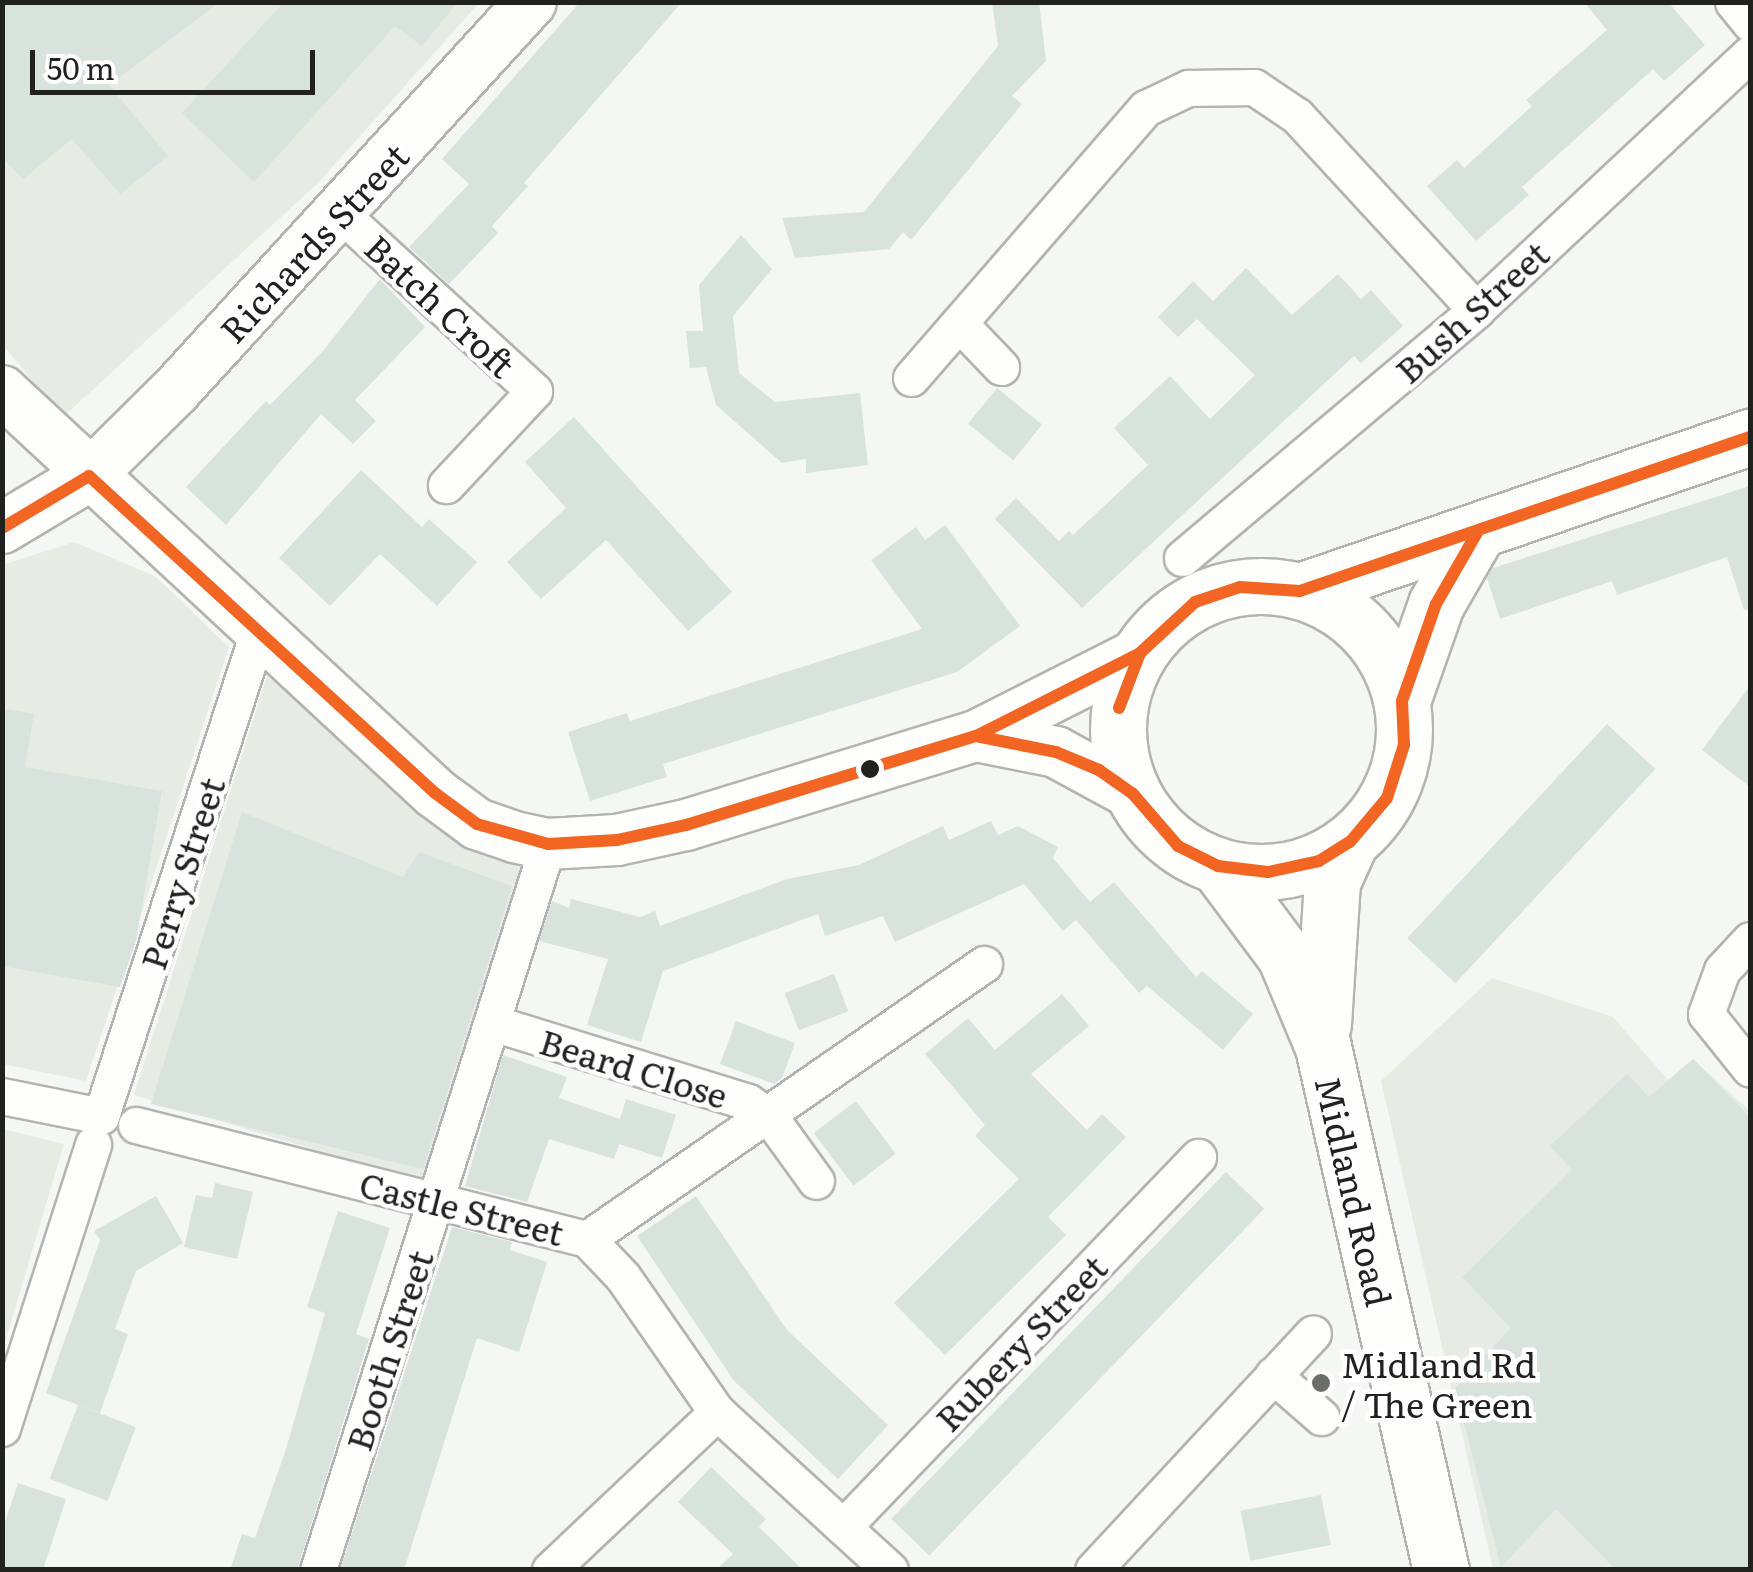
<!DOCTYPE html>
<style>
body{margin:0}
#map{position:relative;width:1753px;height:1572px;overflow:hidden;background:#f5f7f4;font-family:Literata,serif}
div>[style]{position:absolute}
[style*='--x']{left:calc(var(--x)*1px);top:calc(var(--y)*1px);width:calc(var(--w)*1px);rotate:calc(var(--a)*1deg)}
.built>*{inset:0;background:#e6ece4}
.building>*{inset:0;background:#d8e3dd;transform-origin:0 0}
.roads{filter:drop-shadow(2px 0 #b2b4b2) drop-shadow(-2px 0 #b2b4b2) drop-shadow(0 2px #b2b4b2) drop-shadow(0 -2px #b2b4b2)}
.street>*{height:35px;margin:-17.5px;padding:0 17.5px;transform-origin:17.5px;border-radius:17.5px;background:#fefefd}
.secondary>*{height:50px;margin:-25px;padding:0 25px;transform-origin:25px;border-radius:25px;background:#fefefd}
.primary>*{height:55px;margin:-27.5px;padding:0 27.5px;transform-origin:27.5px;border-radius:27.5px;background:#fefefd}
.primary>.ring{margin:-27.5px;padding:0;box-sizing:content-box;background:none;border:55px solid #fefefd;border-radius:50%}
.bus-1>*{height:12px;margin:-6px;padding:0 6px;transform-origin:6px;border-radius:6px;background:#f26522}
.dots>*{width:28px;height:28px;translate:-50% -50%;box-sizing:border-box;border:5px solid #fff;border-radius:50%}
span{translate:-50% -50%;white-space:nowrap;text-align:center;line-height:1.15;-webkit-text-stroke:9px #fff;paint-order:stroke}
.street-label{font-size:35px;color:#212220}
.poi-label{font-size:35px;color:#212220}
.left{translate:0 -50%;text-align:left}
.frame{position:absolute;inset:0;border:5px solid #212220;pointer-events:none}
.scale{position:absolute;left:30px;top:50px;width:285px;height:45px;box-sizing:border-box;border:5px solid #212220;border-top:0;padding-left:12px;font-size:30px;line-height:35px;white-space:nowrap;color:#212220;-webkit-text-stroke:8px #fff;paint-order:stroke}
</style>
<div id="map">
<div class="built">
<div style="clip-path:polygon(2px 3px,479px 3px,318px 183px,63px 417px,3px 345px)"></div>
<div style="clip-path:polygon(74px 542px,155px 576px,229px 647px,86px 1081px,3px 1064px,2px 565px)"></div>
<div style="clip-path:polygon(267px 676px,397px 789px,530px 875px,430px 1185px,134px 1095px)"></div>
<div style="clip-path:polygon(1492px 978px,1613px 1017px,1668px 1080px,1693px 1059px,1750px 1111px,1750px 1569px,1493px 1569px,1381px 1081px)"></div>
<div style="clip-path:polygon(3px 1129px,64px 1144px,3px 1349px,2px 1129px)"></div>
</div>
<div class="building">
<div style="clip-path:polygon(2px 2px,220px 2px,109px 85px,168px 156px,120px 194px,72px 139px,23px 179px,2px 157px)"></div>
<div style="clip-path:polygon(284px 2px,458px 2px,422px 46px,395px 26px,254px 182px,182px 113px)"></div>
<div style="clip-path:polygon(580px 2px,682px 2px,524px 183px,528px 186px,492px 226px,498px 233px,449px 284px,409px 247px,469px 184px,442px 159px)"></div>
<div style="clip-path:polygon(992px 2px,1039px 2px,1046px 61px,1012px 96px,1022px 104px,911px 240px,903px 232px,889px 249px,795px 258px,782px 218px,864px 212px,998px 46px)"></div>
<div style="clip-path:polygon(1584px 2px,1668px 2px,1705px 45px,1664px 81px,1653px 69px,1522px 187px,1529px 195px,1476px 241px,1427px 186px,1457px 160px,1464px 168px,1532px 106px,1526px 100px,1607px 30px)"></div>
<div style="clip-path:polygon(741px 235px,772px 269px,733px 316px,739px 373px,775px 402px,860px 393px,868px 465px,806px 473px,806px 459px,782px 463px,716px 405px,706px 367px,690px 368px,686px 331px,703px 331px,699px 285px)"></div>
<div style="clip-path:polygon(1246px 268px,1292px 315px,1338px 274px,1361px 299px,1371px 290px,1403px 326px,1361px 363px,1354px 356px,1082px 608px,995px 519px,1016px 498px,1059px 541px,1069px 531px,1073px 535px,1148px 465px,1114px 428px,1170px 376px,1210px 419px,1255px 375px,1197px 319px,1178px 337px,1158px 317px,1193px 281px,1213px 301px)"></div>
<div style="clip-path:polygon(380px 279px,425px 327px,355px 400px,376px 421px,353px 444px,321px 414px,226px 525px,186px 487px,266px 401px,270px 405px,322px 352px)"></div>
<div style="left:997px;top:388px;width:58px;height:46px;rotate:39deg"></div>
<div style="clip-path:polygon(574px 417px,732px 592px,688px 631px,606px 540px,541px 599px,507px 562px,566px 508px,525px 462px)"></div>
<div style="clip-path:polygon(361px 470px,422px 527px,429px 519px,477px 562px,437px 606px,380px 554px,330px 606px,279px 558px)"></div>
<div style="clip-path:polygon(1750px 486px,1750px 609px,1744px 610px,1727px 557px,1617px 595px,1612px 581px,1500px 619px,1487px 578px,1493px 568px)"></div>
<div style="clip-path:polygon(945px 525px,1020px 626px,957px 672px,663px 764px,667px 777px,590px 801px,568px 732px,627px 713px,630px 721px,922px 629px,871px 560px,916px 527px,925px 540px)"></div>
<div style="clip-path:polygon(1750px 686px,1750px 787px,1702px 750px)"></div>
<div style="clip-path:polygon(2px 708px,34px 714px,25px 767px,162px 791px,136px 941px,120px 987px,2px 966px)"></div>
<div style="left:1607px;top:724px;width:66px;height:293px;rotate:43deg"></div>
<div style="clip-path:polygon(242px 812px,403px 877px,419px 852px,512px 886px,423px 1169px,151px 1104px)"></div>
<div style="clip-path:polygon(991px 821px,998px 835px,1018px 826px,1058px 847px,1053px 858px,1090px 902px,1114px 882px,1196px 977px,1202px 971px,1253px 1014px,1223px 1050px,1147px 986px,1139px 993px,1076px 920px,1063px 931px,1024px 884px,895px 942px,883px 916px,825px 936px,818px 914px,663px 971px,641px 1042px,587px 1025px,608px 959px,539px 941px,552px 901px,569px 908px,571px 899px,640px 917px,655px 911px,660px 926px,787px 879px,859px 865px,943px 826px,949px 840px)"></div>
<div style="left:834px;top:974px;width:40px;height:53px;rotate:69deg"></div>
<div style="clip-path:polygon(1062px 994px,1089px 1026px,1031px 1074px,1087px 1130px,1102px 1114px,1126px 1137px,1048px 1217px,1066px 1235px,945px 1355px,894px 1303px,1019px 1179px,975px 1136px,985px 1125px,925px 1054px,968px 1018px,995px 1050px)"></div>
<div style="clip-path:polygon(736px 1021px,795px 1043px,782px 1078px,774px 1084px,720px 1064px)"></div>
<div style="clip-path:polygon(503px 1055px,567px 1077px,559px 1098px,620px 1119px,626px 1099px,676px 1115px,662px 1158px,619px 1144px,614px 1159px,549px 1139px,527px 1202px,465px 1186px)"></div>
<div style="clip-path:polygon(1693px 1059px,1750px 1117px,1750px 1570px,1616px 1570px,1556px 1509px,1501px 1567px,1455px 1388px,1511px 1328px,1462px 1277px,1572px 1170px,1550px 1146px,1627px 1074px,1649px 1097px)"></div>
<div style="left:856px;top:1101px;width:66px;height:53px;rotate:53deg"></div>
<div style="left:1226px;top:1172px;width:53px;height:482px;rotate:44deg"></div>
<div style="clip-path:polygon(215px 1183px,253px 1192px,237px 1259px,184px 1247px,196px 1195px,212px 1198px)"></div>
<div style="clip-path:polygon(156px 1196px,183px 1243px,136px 1271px,115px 1329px,128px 1334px,100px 1413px,46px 1393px,100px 1240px,94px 1231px)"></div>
<div style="clip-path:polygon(696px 1196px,787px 1330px,888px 1425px,838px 1479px,734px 1381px,637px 1236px)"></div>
<div style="clip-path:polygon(338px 1211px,390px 1228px,356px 1334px,369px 1339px,297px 1570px,230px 1570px,242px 1534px,255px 1538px,286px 1449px,325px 1313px,307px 1307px)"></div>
<div style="clip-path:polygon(452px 1227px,512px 1242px,510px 1250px,547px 1262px,519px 1352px,477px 1338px,404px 1570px,340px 1570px)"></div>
<div style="left:78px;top:1405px;width:62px;height:79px;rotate:21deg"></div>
<div style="clip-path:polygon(711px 1467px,766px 1519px,759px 1527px,803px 1570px,716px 1570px,733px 1554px,678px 1502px)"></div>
<div style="clip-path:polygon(18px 1483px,66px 1499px,43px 1570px,2px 1570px,2px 1531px)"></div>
<div style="left:1321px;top:1495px;width:51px;height:82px;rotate:79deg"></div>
</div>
<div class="roads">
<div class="street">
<div style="--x:1733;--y:2;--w:27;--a:51"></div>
<div style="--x:341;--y:214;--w:262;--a:42.5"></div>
<div style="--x:534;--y:391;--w:129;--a:133.1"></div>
<div style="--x:959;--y:323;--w:61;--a:46.3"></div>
<div style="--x:911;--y:378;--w:358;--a:-49"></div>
<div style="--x:1146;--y:108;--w:47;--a:-25.5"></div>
<div style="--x:1188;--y:88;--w:66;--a:-0.9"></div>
<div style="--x:1254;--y:87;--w:52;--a:34"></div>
<div style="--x:1297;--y:116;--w:264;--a:47.3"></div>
<div style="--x:1182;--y:558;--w:385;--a:-40.1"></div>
<div style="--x:1476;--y:310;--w:375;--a:-43.1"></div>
<div style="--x:1750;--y:940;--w:41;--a:133"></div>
<div style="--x:1722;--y:970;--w:47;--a:110"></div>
<div style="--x:1706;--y:1014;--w:70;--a:51.3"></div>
<div style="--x:496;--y:1024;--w:264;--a:17.2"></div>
<div style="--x:748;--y:1102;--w:25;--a:34"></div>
<div style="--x:769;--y:1116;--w:80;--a:54.1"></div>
<div style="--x:2;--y:1096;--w:101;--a:11.4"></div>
<div style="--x:101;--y:1116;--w:512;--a:-72.03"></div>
<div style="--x:136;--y:1125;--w:465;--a:14.2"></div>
<div style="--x:587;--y:1239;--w:52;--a:46.5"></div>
<div style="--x:623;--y:1277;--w:165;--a:55.2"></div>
<div style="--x:717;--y:1412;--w:234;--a:42.4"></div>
<div style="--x:587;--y:1239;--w:483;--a:-34.7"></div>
<div style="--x:1273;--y:1375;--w:64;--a:41.2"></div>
<div style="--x:2;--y:1428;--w:298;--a:-72.2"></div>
<div style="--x:843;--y:1527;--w:513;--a:-46.19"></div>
<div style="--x:318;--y:1570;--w:762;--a:-72.42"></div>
<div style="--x:550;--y:1570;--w:230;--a:-43.4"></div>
<div style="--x:1093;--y:1570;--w:323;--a:-47.1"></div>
</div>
<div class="secondary">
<div style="--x:2;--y:391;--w:591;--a:42.87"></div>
<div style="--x:435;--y:793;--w:52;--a:36.4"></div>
<div style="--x:477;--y:824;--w:39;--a:19"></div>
<div style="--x:514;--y:837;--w:35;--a:12"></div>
<div style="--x:548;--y:844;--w:69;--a:-3.3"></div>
<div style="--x:617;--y:840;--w:71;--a:-12.3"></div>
<div style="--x:686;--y:825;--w:303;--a:-17.1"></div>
<div style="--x:976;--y:736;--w:184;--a:-26.8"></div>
<div style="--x:2;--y:528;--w:101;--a:-30.9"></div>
<div style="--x:89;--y:476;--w:121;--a:-44.7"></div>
<div style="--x:175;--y:391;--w:527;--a:-47.54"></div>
<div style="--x:976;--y:736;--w:82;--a:11.3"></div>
<div style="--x:1056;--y:752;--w:88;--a:28.6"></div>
</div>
<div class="primary">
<div class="ring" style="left:1118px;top:586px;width:231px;height:231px"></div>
<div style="--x:1300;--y:591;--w:476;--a:-18.9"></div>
<div style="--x:1402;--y:701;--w:103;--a:-70.7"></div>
<div style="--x:1436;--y:604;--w:84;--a:-60.1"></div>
<div style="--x:1218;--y:866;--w:112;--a:53.3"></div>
<div style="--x:1285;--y:956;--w:99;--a:67.3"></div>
<div style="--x:1323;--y:1047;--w:536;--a:77.29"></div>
<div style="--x:1323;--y:1024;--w:142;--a:-86.4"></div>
<div style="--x:1332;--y:882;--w:44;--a:-65.8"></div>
</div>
</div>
<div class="bus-1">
<div style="--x:2;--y:528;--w:101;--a:-30.9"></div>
<div style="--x:89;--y:476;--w:469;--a:42.5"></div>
<div style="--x:435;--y:793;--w:52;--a:36.4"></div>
<div style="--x:477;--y:824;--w:74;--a:15.7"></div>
<div style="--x:548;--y:844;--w:69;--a:-3.3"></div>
<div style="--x:617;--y:840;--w:71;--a:-12.3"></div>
<div style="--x:686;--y:825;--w:303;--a:-17.1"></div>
<div style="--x:976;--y:736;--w:184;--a:-26.8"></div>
<div style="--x:1119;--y:708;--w:59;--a:-69.1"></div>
<div style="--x:1140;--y:653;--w:75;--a:-42.8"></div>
<div style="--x:1195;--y:602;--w:47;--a:-18.4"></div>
<div style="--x:1240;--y:587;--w:60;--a:3.8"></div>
<div style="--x:1300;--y:591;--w:476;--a:-18.9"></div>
<div style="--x:976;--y:736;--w:82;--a:11.3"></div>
<div style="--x:1056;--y:752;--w:47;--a:22.7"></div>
<div style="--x:1099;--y:770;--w:42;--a:35.2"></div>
<div style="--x:1133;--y:794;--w:69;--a:49.1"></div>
<div style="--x:1178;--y:846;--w:45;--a:26.6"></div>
<div style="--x:1218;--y:866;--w:50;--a:6.8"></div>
<div style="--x:1268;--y:872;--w:52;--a:-12.2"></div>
<div style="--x:1319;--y:861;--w:36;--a:-32"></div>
<div style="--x:1350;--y:842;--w:57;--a:-49.9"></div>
<div style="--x:1387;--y:798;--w:56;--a:-72.2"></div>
<div style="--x:1404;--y:745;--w:44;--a:-92.6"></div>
<div style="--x:1402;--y:701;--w:103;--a:-70.7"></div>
<div style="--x:1436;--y:604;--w:84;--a:-60.1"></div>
</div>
<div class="dots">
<div style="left:870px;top:769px;background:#212220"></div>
<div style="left:1321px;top:1383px;background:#6b6d6a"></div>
</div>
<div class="street-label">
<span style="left:313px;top:242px;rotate:-47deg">Richards Street</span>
<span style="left:441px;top:305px;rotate:43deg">Batch Croft</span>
<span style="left:1471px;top:311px;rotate:-42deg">Bush Street</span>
<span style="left:181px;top:873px;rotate:-72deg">Perry Street</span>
<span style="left:634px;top:1067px;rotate:17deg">Beard Close</span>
<span style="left:1355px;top:1191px;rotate:77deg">Midland Road</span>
<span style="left:462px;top:1207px;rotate:14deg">Castle Street</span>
<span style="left:1020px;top:1342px;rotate:-46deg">Rubery Street</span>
<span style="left:388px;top:1350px;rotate:-72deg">Booth Street</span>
</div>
<div class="poi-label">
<span class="left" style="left:1341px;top:1383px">Midland Rd<br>/ The Green</span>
</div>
<div class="frame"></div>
<div class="scale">50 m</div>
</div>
